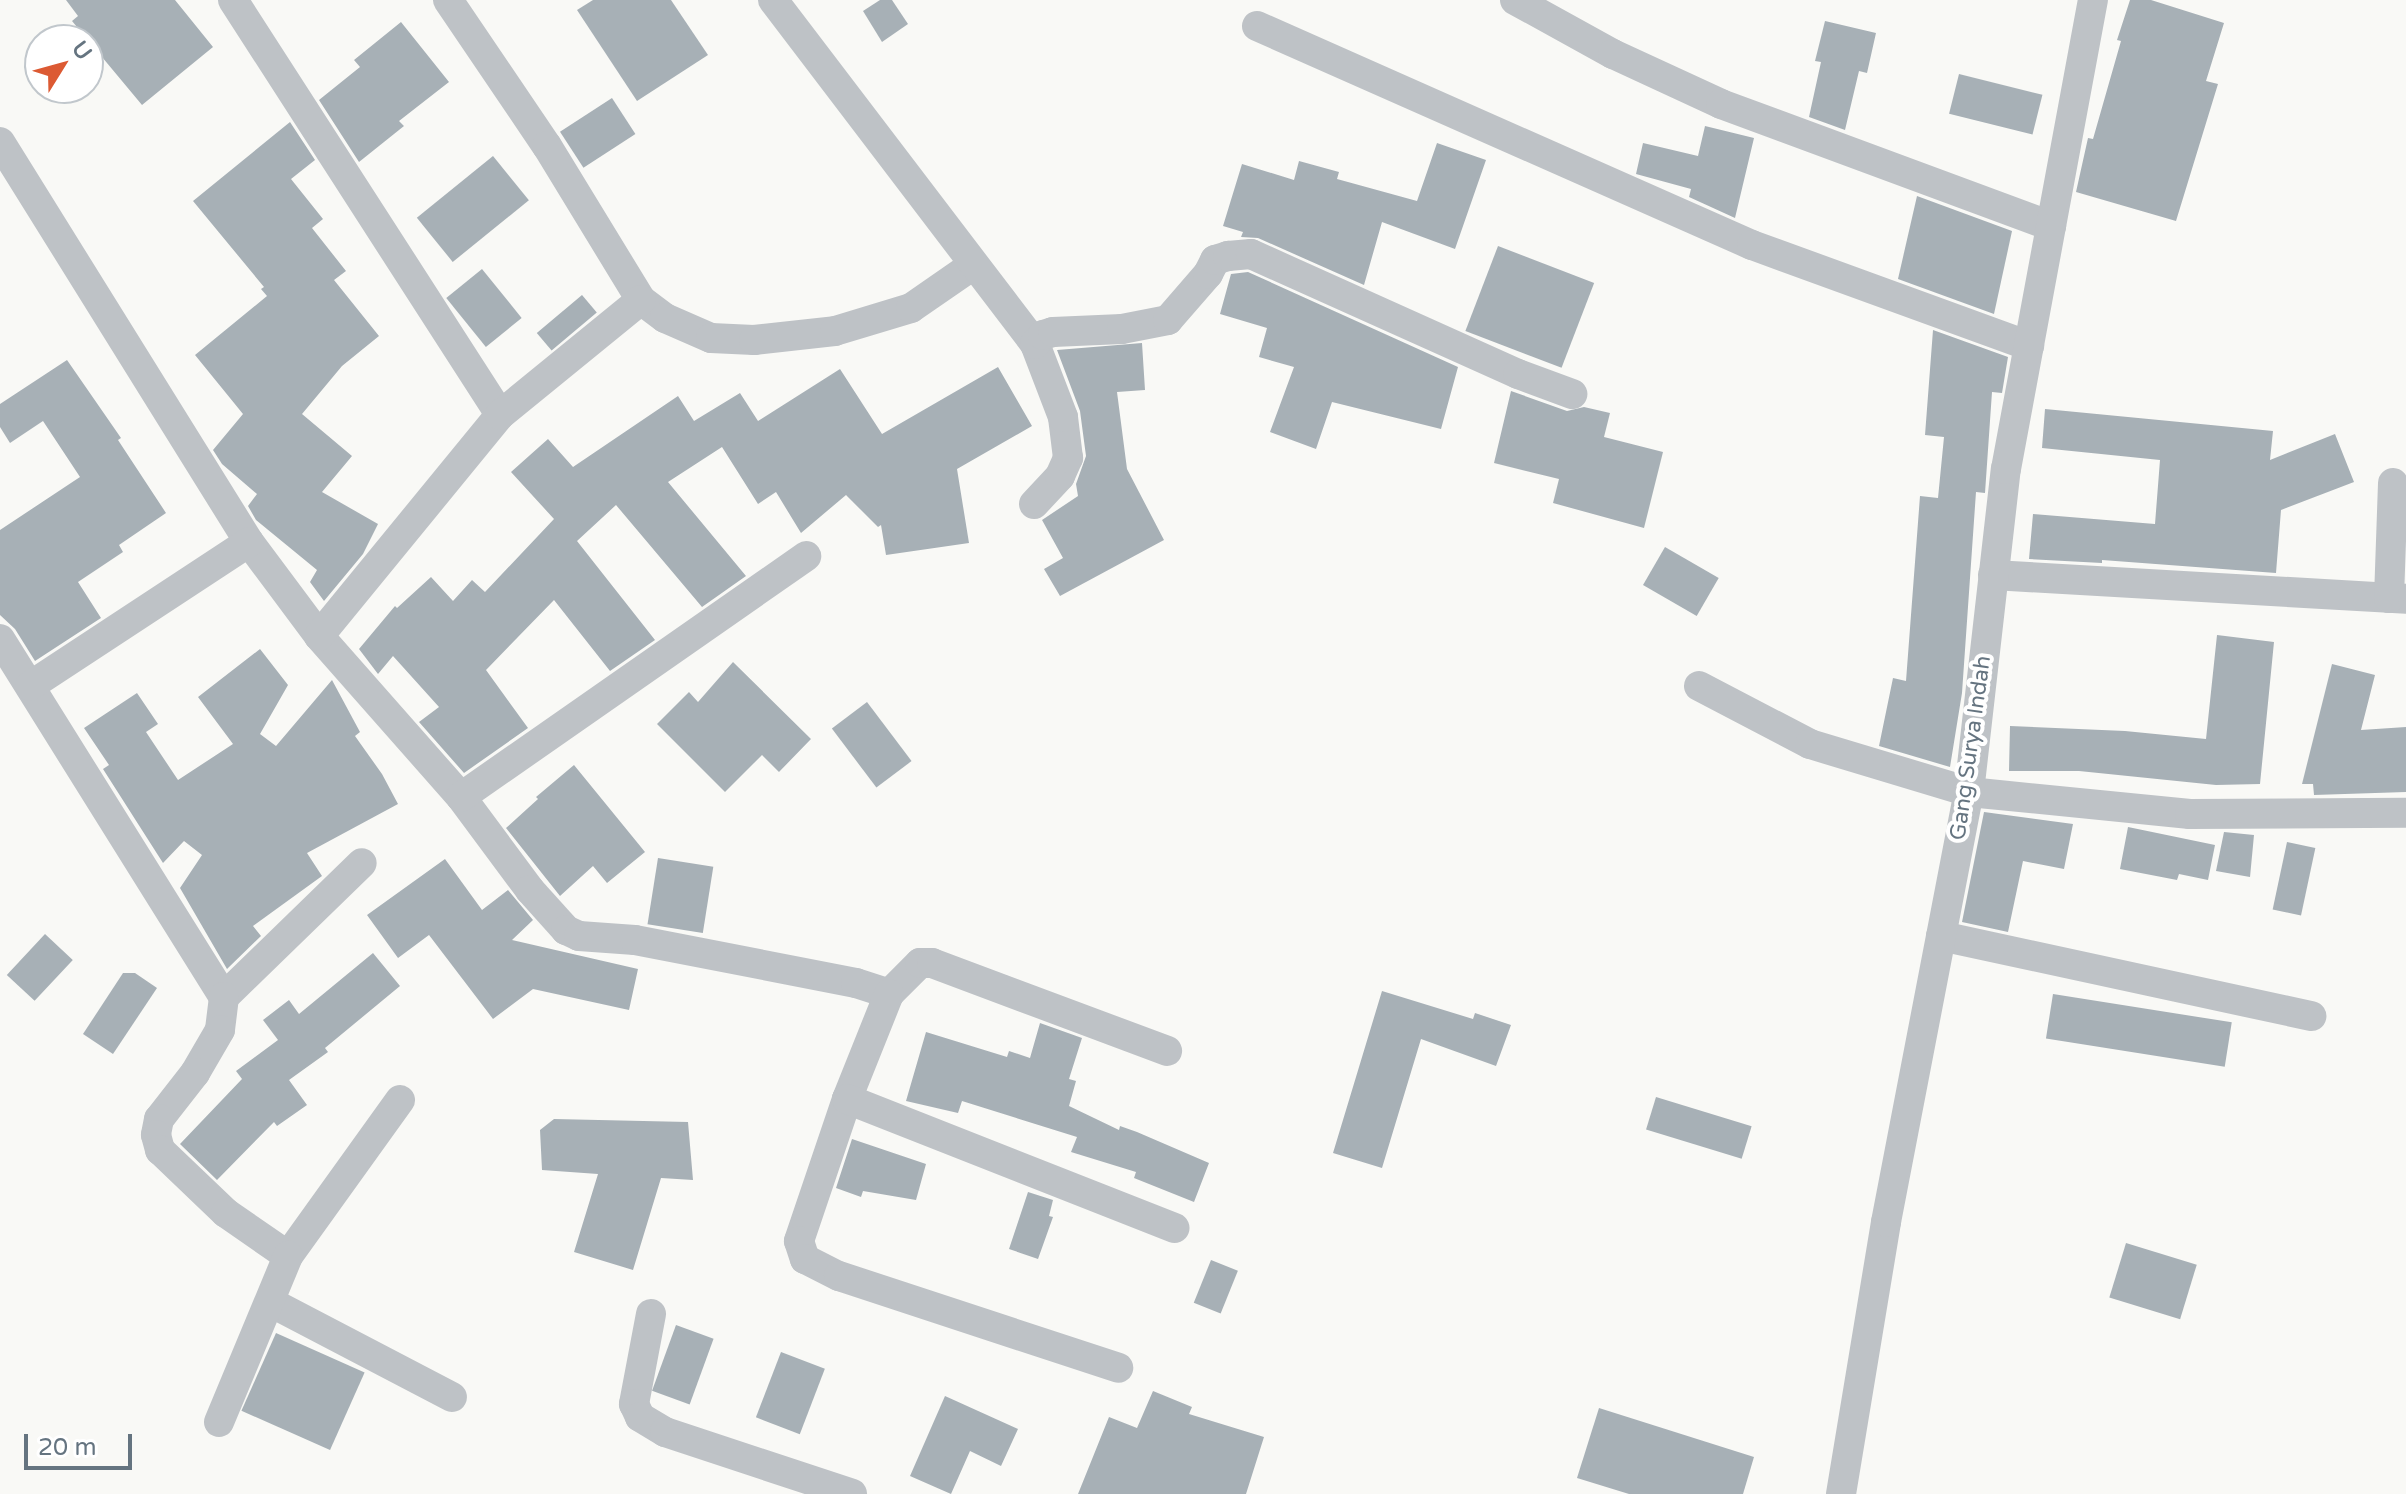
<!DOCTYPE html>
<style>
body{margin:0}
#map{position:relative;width:2406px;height:1494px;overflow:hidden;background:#f9f9f6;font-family:"Varela Round",sans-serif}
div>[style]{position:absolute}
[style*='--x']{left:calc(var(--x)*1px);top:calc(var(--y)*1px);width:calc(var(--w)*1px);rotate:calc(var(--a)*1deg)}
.building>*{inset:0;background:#a7b0b6;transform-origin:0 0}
.minor>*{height:30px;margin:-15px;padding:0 15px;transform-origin:15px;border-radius:15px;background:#bec2c6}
span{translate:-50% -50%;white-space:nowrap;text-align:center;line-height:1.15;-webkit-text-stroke:8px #fff;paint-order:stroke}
.street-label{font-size:22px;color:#657480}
.north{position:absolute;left:24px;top:24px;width:80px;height:80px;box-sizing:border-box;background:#fff;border:2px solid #c1c7cc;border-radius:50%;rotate:53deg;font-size:22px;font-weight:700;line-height:32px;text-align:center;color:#657480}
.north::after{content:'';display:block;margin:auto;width:28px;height:36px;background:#dc5a33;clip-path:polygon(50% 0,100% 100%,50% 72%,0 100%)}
.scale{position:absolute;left:24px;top:1434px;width:108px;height:36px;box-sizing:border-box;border:4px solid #657480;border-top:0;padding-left:10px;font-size:24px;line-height:28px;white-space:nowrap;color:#657480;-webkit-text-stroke:6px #fff;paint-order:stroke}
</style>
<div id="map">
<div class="building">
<div style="clip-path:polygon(66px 0,175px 0,213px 47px,142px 105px,72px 21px,78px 16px)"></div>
<div style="clip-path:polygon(593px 0,671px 0,708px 55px,637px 101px,577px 10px)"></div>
<div style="clip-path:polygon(880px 0,892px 0,908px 24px,882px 42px,863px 11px)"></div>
<div style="clip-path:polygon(2130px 0,2151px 0,2224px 23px,2206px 81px,2218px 84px,2176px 221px,2076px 192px,2088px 138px,2093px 139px,2121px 41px,2117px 40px)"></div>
<div style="clip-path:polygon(1825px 21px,1876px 33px,1867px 73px,1859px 71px,1845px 130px,1809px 117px,1821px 62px,1815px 61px)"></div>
<div style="clip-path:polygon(401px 22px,449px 82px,399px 121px,404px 126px,359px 162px,319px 100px,360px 67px,354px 60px)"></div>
<div style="left:1959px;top:74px;width:86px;height:41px;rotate:14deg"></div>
<div style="left:612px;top:98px;width:43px;height:62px;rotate:57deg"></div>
<div style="clip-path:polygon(290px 122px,315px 160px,291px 179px,323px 219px,312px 228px,346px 271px,334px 280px,379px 336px,342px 366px,302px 414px,352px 456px,322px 492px,378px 524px,363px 554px,324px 601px,310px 582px,317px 570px,256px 520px,248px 506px,257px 494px,222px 464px,213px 450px,243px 414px,195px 355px,267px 296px,261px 289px,264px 287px,193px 201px)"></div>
<div style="clip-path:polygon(1705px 126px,1754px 138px,1735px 218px,1689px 197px,1691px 189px,1636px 174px,1643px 143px,1698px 156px)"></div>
<div style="clip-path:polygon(1437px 143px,1486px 160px,1455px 249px,1382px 222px,1364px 285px,1258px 238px,1241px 237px,1243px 232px,1223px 226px,1242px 164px,1294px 180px,1299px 161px,1339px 172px,1337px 179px,1417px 201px)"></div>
<div style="left:493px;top:156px;width:57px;height:98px;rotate:51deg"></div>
<div style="clip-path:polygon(1917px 196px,2012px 231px,1994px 314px,1898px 279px)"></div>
<div style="left:1498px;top:246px;width:103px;height:91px;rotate:21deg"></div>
<div style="left:482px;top:269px;width:63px;height:46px;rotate:51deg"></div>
<div style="clip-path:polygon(1248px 272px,1458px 367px,1441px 429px,1332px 402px,1316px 449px,1270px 432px,1294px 367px,1259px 357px,1267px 328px,1220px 314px,1231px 274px)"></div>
<div style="left:582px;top:295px;width:23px;height:59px;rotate:50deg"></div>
<div style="clip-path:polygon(1933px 330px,2008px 357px,2002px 393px,1992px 392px,1985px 493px,1976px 492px,1962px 693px,1950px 767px,1879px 746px,1893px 678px,1906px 681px,1920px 496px,1938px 498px,1944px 437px,1925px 435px)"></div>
<div style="clip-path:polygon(1142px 343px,1145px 390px,1117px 392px,1127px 469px,1164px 540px,1060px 596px,1044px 569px,1063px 558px,1042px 520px,1078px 496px,1076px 484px,1086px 456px,1080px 411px,1057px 350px)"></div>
<div style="clip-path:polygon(67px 360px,121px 438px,118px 440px,166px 513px,119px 545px,123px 552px,78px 582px,101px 618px,35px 661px,15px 629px,0 615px,0 530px,80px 477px,43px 421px,10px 443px,0 427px,0 404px)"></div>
<div style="clip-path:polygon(998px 367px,1032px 426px,957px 469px,969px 543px,886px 555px,881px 525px,878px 527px,846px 495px,801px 533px,776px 492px,758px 504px,722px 447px,668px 482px,746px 576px,702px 607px,616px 505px,577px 541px,655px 640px,610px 671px,554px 600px,486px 670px,528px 728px,464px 773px,419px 722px,439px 707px,393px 656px,378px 674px,359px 649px,395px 606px,397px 608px,431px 577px,453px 601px,472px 580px,485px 592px,554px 519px,511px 472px,548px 439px,573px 467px,678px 396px,694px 421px,740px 393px,758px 421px,840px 369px,882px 434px)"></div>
<div style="clip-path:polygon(1511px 391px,1567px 411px,1584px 407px,1610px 413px,1604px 437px,1663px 452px,1644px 528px,1553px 503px,1559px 479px,1494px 463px)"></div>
<div style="clip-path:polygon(2045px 409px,2273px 431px,2270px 460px,2335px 434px,2354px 482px,2281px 510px,2276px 573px,2102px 560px,2102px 563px,2029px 559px,2033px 514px,2155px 524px,2160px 460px,2042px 448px)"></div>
<div style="left:1665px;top:547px;width:62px;height:44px;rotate:30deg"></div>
<div style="clip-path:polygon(2217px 635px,2274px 642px,2260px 784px,2216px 785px,2079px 771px,2009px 771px,2010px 726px,2125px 731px,2206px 739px)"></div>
<div style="clip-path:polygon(260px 649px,288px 685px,260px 734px,276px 746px,332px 680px,360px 732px,355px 736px,382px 774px,398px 804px,307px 853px,322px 876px,253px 926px,261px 936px,227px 969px,180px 888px,202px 855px,184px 841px,163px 863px,103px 769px,109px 765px,84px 728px,137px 693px,158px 724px,146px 732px,178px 780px,233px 744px,198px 697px)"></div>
<div style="clip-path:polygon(733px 662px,811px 739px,779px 772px,762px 755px,725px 792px,657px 724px,689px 692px,698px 702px)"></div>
<div style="clip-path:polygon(2332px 664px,2375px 675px,2361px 730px,2406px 727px,2406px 792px,2314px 795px,2313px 784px,2302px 784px)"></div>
<div style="left:867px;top:702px;width:74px;height:44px;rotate:53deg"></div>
<div style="clip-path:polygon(574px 765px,645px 852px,607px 883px,593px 866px,560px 896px,506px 828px,538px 799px,536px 797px)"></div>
<div style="clip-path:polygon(1984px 812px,2073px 824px,2064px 869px,2023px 861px,2008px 932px,1962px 922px)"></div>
<div style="clip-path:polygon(2128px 827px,2215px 845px,2208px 880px,2179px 874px,2177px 880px,2120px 869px)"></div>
<div style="clip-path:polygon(2224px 832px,2254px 835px,2250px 877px,2216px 871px)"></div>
<div style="left:2287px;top:842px;width:29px;height:69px;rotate:12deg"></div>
<div style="left:658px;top:858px;width:56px;height:67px;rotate:9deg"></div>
<div style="clip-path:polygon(445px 859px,482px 910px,508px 890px,533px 920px,512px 940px,638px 969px,629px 1010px,533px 989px,493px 1019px,429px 935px,398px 958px,367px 915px)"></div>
<div style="left:45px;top:934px;width:38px;height:56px;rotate:43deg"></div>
<div style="clip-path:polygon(373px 953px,400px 986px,325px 1048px,328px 1052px,289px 1080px,307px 1105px,277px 1126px,274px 1122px,217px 1180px,180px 1144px,242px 1079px,236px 1071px,278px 1040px,263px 1020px,289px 1000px,299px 1014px)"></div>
<div style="clip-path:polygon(123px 973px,135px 973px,157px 988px,113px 1054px,83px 1034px)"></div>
<div style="clip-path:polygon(1382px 991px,1473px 1019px,1475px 1013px,1511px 1025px,1496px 1066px,1421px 1039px,1382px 1168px,1333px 1153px)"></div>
<div style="left:2053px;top:994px;width:181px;height:45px;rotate:9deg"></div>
<div style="clip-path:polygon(1040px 1023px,1082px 1038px,1069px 1079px,1076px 1081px,1069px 1106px,1119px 1130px,1120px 1126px,1137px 1132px,1209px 1163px,1194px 1202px,1134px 1178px,1136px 1172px,1071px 1152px,1077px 1137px,962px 1101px,958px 1113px,906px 1101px,926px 1032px,1007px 1057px,1009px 1051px,1030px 1058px)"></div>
<div style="left:1656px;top:1097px;width:100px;height:34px;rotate:17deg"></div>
<div style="clip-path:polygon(554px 1119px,688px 1122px,693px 1180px,661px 1178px,633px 1270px,574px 1252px,598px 1174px,542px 1170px,540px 1130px)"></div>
<div style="clip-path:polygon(852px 1139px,926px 1164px,916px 1200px,863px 1191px,861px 1197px,836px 1188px)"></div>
<div style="clip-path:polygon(1028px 1192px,1053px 1200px,1049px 1216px,1053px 1217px,1038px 1259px,1009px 1249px)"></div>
<div style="left:2126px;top:1243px;width:74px;height:57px;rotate:17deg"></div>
<div style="left:1211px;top:1260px;width:29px;height:46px;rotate:22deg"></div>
<div style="left:676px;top:1325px;width:40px;height:70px;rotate:20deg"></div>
<div style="left:276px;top:1333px;width:97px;height:85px;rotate:24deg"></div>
<div style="left:781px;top:1352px;width:47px;height:70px;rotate:21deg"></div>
<div style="clip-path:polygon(1153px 1391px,1192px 1407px,1189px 1414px,1264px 1437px,1246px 1494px,1078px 1494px,1109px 1417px,1137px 1428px)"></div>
<div style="clip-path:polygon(945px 1396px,1018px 1429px,1001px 1466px,970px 1451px,951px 1494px,910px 1476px)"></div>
<div style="clip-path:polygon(1599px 1408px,1754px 1457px,1743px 1494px,1629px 1494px,1577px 1478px)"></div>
</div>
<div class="minor">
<div style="--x:233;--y:0;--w:493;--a:57.2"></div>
<div style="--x:448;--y:0;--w:176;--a:55.9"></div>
<div style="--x:547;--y:146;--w:180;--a:58.6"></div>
<div style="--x:641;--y:300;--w:30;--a:37"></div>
<div style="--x:665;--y:318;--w:50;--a:23.5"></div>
<div style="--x:711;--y:338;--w:43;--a:2.7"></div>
<div style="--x:754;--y:340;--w:81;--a:-6.3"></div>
<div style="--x:835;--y:331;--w:79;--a:-16.8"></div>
<div style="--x:911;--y:308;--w:75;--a:-34.7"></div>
<div style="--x:773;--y:0;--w:432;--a:52.7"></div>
<div style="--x:1515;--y:0;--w:112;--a:28.9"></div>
<div style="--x:1613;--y:54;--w:119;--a:24.8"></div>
<div style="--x:1721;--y:104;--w:352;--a:20.3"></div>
<div style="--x:1257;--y:26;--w:541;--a:23.87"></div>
<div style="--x:1752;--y:245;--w:295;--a:20"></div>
<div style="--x:0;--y:142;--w:471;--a:58.1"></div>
<div style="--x:249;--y:542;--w:117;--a:53.3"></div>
<div style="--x:319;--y:636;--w:215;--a:48.6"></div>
<div style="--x:461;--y:797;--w:116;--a:53.4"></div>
<div style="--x:530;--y:890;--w:54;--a:48"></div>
<div style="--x:566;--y:930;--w:14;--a:25"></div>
<div style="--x:579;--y:936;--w:56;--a:4.1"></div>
<div style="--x:635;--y:940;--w:225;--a:11"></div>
<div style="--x:856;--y:983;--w:35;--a:18"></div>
<div style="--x:889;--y:994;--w:44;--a:-45"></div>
<div style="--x:920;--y:963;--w:12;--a:0"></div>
<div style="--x:932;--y:963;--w:251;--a:20.5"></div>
<div style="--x:1034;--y:504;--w:38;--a:-47"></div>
<div style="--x:1060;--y:476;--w:20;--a:-66"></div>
<div style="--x:1068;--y:458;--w:41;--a:-97"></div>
<div style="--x:1063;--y:417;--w:78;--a:-111"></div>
<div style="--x:1035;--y:344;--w:12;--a:-48"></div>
<div style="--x:1043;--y:335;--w:10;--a:-17"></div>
<div style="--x:1053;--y:332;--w:69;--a:-2.5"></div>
<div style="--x:1122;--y:329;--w:47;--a:-11.1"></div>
<div style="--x:1168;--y:320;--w:61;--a:-49"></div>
<div style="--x:1208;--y:274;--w:16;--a:-63"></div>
<div style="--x:1215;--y:260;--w:14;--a:-17"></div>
<div style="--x:1228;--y:256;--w:23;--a:-5"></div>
<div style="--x:1251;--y:254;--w:293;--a:24.2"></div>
<div style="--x:1518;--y:374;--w:58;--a:20.3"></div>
<div style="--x:1993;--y:575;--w:414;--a:3.3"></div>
<div style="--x:2389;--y:598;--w:115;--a:-88"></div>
<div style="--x:319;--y:636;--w:286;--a:-50.7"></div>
<div style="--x:500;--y:415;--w:182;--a:-39.2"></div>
<div style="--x:0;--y:639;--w:422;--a:58"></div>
<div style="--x:224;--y:997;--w:192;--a:-44.2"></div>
<div style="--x:30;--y:686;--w:262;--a:-33.3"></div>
<div style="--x:1699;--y:686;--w:125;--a:27.6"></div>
<div style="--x:1810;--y:744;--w:166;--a:16.8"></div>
<div style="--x:1969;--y:792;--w:222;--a:5.7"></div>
<div style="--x:2190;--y:814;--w:216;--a:-0.3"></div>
<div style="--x:461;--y:797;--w:421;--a:-34.9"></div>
<div style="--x:1941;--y:936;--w:379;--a:12.2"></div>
<div style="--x:889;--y:994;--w:113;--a:111.8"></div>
<div style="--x:847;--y:1099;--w:150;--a:108.7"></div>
<div style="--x:799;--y:1241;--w:19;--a:72"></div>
<div style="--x:805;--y:1259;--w:38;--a:27"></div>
<div style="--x:839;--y:1276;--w:294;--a:18.2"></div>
<div style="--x:224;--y:997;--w:33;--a:97"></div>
<div style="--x:220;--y:1030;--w:50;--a:120.2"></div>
<div style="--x:195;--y:1073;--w:58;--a:128"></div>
<div style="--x:159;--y:1119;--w:16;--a:101"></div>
<div style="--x:156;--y:1135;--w:16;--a:75"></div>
<div style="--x:160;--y:1150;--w:91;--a:43.7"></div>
<div style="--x:226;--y:1213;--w:75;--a:34.7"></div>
<div style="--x:288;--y:1256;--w:192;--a:-54.3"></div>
<div style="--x:847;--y:1099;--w:352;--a:21.5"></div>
<div style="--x:272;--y:1303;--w:203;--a:27.6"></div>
<div style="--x:651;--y:1314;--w:92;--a:100.7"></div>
<div style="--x:634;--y:1404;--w:14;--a:65"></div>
<div style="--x:640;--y:1417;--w:29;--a:31"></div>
<div style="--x:665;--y:1432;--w:197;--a:18.3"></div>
<div style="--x:219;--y:1422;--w:180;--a:-67.4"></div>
<div style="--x:1841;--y:1494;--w:276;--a:-80.6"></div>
<div style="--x:1886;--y:1222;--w:438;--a:-79.1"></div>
<div style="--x:1969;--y:792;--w:325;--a:-83.5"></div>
<div style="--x:2006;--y:469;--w:477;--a:-79.5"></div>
</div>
<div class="street-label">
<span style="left:1971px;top:748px;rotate:-82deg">Gang Surya Indah</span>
</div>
<div class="north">U</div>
<div class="scale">20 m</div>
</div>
